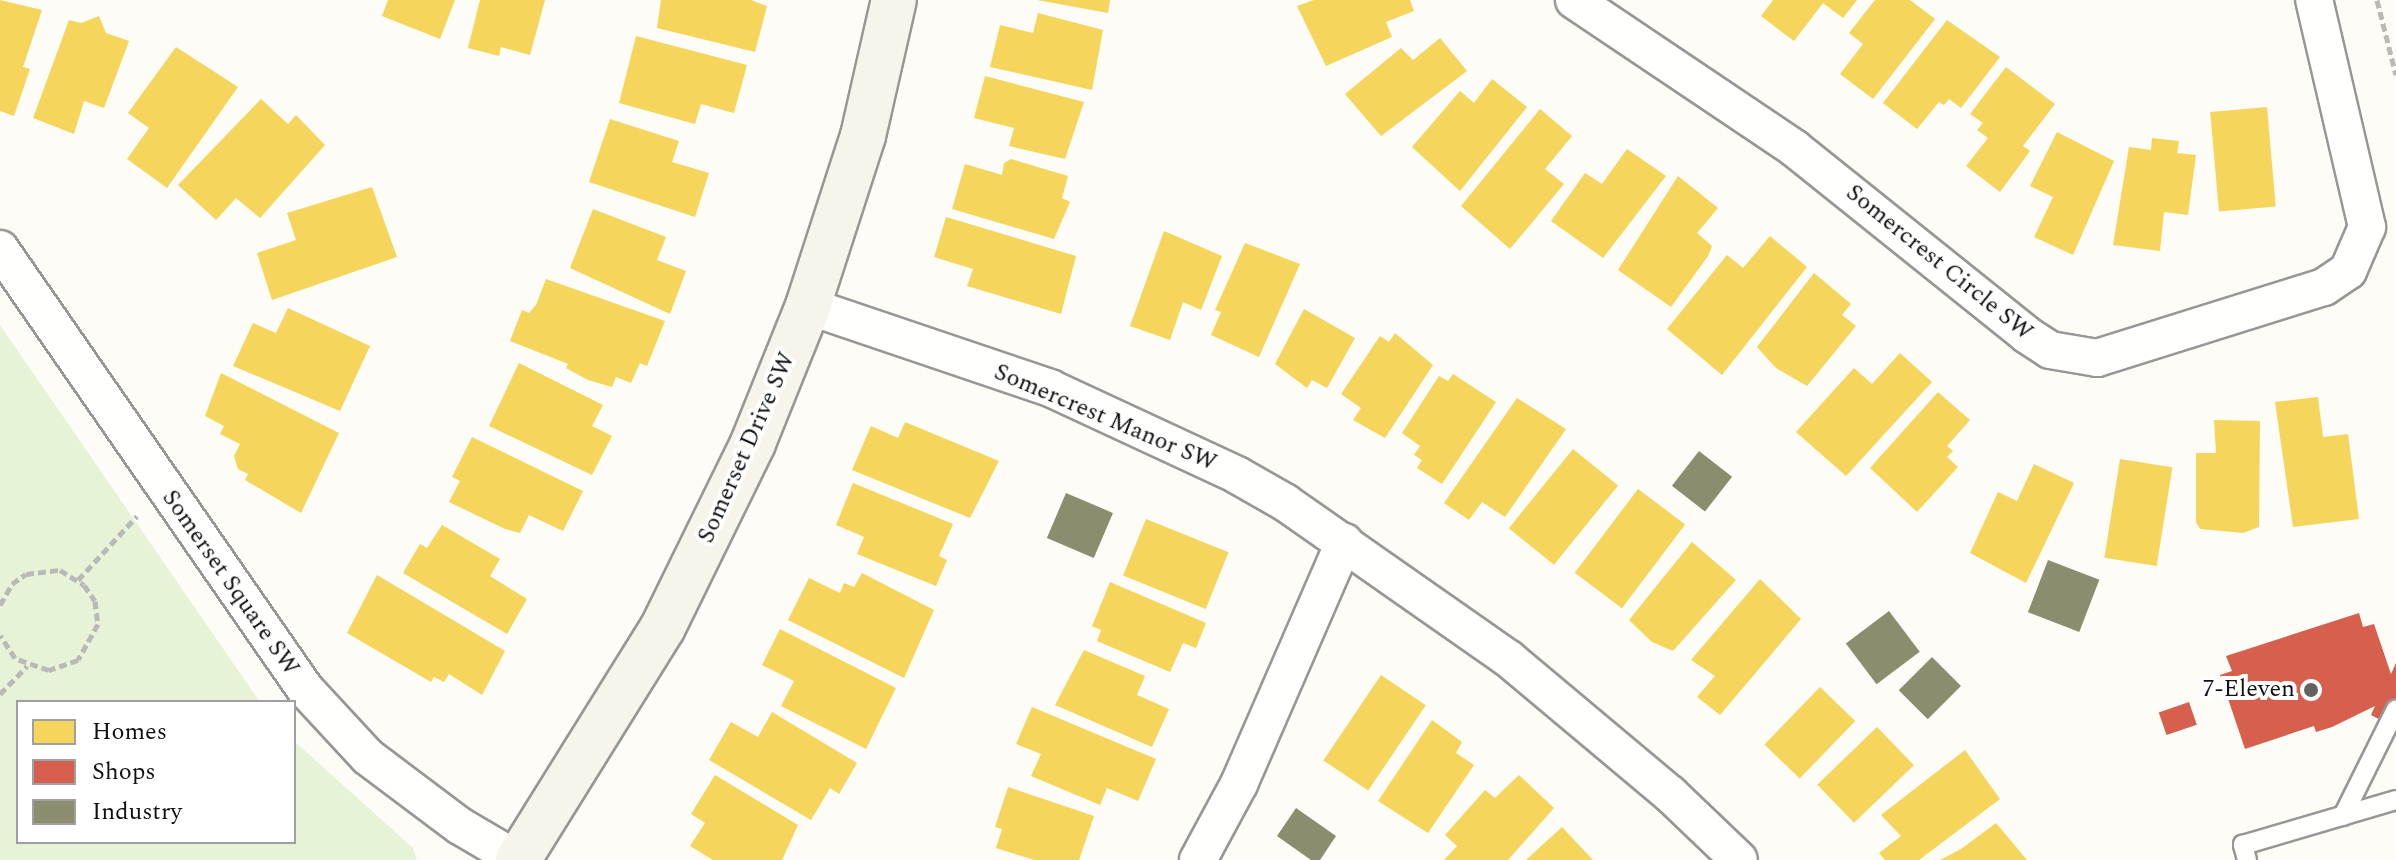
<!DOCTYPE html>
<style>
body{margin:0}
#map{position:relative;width:2396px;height:860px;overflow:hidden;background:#fdfcf7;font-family:Spectral,serif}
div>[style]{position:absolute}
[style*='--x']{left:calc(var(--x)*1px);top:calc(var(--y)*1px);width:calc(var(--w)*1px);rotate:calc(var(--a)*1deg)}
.green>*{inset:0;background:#e7f3d7}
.homes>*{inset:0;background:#f6d55c;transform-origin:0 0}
.shops>*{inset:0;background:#d6604d;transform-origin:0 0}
.industry>*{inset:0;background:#8c8c6e;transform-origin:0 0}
.path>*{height:5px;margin-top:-2.5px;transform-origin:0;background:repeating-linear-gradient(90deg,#b9b9b8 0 8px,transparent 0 12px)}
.roads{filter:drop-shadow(2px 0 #979795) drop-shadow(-2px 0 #979795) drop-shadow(0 2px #979795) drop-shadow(0 -2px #979795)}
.lane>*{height:18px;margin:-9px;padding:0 9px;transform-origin:9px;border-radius:9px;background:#fffffe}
.street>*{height:36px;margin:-18px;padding:0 18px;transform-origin:18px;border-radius:18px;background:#fffffe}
.secondary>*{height:44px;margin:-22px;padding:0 22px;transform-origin:22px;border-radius:22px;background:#f6f4eb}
.dots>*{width:22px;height:22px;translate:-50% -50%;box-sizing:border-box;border:4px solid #fff;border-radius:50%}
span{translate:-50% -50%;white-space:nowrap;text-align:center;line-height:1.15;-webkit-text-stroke:8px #fff;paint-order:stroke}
.street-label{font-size:24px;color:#111}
.poi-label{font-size:24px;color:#111}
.right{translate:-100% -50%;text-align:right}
.legend{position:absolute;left:16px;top:700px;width:280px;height:144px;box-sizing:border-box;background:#fff;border:2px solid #a0a0a0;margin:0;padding:10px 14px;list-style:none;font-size:24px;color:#111}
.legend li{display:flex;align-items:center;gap:16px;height:40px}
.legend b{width:40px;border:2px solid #a0a0a0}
</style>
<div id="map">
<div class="green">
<div style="clip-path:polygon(0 325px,260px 702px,18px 702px,18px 842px,294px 842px,294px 741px,413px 848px,417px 860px,0 860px)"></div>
</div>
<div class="homes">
<div style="clip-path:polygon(0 0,42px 10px,23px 67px,30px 69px,14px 116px,0 111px)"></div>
<div style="clip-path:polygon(388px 0,455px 0,440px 39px,382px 16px)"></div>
<div style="clip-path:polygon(480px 0,545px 0,530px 55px,501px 47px,499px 56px,468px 48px)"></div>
<div style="clip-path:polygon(661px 0,751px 0,767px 6px,755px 52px,657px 28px)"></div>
<div style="clip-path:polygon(1037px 0,1110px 0,1108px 13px)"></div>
<div style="clip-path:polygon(1314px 0,1410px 0,1414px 11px,1386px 22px,1392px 37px,1326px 66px,1297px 6px)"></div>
<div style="clip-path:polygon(1773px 0,1857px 0,1843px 18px,1823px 3px,1794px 41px,1761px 16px)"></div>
<div style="clip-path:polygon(1875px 0,1910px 0,1935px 19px,1873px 99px,1840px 74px,1863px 44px,1849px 33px)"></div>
<div style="clip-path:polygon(1038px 13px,1103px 30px,1092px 90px,990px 67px,1000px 25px,1033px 33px)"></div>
<div style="clip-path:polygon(99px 16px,106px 33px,129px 41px,104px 108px,84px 101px,74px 134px,33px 118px,69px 20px,81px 23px)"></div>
<div style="clip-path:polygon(1947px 20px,2000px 57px,1961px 108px,1949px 99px,1944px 105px,1939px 102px,1917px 129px,1883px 103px)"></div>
<div style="clip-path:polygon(636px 36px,747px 65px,734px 113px,701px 104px,695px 124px,619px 103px)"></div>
<div style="clip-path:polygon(1440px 38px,1467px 71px,1381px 136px,1345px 94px,1401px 48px,1413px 60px)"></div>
<div style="clip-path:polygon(176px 47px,238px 87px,167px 188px,127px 159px,149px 128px,128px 113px)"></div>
<div style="clip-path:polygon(2006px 67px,2055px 104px,2023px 146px,2030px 151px,2000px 192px,1966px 166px,1988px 138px,1977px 130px,1983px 123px,1970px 114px)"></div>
<div style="clip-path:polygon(985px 76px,1084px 102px,1065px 159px,1009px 146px,1014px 128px,974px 118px)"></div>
<div style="clip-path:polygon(1492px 79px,1527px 107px,1460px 191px,1412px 147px,1460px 91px,1474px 103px)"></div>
<div style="clip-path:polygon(261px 99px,288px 124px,296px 115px,325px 145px,260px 218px,236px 198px,216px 220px,178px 185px)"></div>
<div style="left:2267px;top:107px;width:100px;height:57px;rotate:85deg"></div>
<div style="clip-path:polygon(1540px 109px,1572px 136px,1545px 169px,1564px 184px,1510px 249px,1461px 206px)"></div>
<div style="clip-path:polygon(610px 119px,679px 141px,672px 162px,709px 173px,695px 217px,589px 182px)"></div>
<div style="clip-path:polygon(2057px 132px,2114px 161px,2073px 255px,2034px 237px,2053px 197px,2030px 186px)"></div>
<div style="clip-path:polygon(2152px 138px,2179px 141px,2177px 153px,2196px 155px,2188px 215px,2164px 212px,2160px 251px,2113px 245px,2129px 147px,2151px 150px)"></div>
<div style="clip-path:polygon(1627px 149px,1666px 176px,1603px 258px,1551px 221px,1585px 173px,1602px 184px)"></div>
<div style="clip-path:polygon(1011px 159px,1068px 176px,1062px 198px,1070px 202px,1054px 239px,952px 209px,965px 164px,1002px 175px,1004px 163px)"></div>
<div style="clip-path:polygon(1678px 176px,1718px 208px,1697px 233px,1712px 246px,1708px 256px,1671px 307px,1618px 270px)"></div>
<div style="clip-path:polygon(372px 187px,397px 257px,272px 300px,257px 253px,296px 240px,287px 213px)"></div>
<div style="clip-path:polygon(593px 209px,666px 237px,657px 260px,686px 271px,670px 314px,570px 268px)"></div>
<div style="clip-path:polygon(946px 217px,1076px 256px,1061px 314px,967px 286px,973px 269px,934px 257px)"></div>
<div style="clip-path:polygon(1164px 231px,1222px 256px,1201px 310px,1183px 302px,1170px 340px,1130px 326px)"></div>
<div style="clip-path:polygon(1770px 236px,1807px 267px,1722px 375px,1667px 329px,1727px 255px,1743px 268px)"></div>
<div style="clip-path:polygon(1245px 243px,1300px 264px,1259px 357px,1211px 335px,1221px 312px,1215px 310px)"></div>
<div style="clip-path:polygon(1814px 273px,1851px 304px,1842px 315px,1856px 326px,1807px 386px,1776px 368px,1757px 347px)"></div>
<div style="clip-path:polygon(546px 279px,665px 321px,647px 366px,640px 363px,631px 383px,616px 377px,612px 387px,588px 380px,566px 368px,568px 364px,510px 341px,522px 310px,529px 313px,536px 305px)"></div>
<div style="clip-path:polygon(288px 308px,370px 346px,340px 411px,233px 366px,253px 323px,276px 333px)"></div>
<div style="clip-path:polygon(1304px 309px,1355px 338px,1327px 388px,1312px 380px,1307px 388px,1275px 364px)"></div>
<div style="clip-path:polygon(1395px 333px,1433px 365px,1385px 438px,1353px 420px,1361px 408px,1341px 394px,1380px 336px,1389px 342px)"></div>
<div style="clip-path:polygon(1900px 353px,1932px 382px,1846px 476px,1796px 432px,1854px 368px,1872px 384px)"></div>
<div style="clip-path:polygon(519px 363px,603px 405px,592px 426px,612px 436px,592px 475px,489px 426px)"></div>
<div style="clip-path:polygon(221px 373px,339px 433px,301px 513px,245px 480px,248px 474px,238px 469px,234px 456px,240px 444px,220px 434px,224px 426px,205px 416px)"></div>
<div style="clip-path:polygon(1453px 374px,1496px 402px,1442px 484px,1417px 468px,1422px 460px,1414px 455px,1420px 446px,1402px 433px,1439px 376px,1448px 381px)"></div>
<div style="clip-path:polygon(1938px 392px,1970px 420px,1947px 446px,1953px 451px,1947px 457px,1958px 467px,1917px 512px,1870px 468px)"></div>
<div style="clip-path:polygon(2318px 397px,2323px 437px,2348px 434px,2359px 519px,2293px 527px,2275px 402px)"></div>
<div style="clip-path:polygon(1517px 398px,1566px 429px,1505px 517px,1482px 502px,1469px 520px,1444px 503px)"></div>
<div style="clip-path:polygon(2214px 420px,2260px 421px,2259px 527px,2243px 533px,2200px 529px,2196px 522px,2196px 453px,2216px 453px)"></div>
<div style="clip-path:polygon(905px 422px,999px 461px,970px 518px,852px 470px,871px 426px,898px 438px)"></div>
<div style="clip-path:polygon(472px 437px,583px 491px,563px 531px,529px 515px,520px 533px,505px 529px,449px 502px,460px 481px,452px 477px)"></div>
<div style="left:1573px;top:449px;width:58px;height:102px;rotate:39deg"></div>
<div style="left:2120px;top:459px;width:53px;height:100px;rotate:9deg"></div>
<div style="clip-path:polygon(2034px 464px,2074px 483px,2026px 583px,1970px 553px,1998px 492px,2017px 501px)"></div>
<div style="clip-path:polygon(853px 483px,953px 524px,939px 556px,947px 560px,936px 586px,857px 554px,864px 537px,836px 525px)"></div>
<div style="left:1638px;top:489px;width:59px;height:105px;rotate:37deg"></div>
<div style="left:1146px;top:519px;width:89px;height:61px;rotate:22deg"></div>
<div style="clip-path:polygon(442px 525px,500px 559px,490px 576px,527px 599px,507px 634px,403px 573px,420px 544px,427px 548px)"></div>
<div style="clip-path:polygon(1692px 542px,1736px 580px,1673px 651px,1652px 642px,1629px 620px)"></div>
<div style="clip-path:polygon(862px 573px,934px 610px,904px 678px,788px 620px,809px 578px,840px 593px,844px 583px,854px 587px)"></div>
<div style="clip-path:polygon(377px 575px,505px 651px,482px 695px,449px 674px,444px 682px,434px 677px,431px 682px,347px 633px)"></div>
<div style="clip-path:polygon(1760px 579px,1801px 619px,1720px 715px,1697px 697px,1715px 676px,1691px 660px)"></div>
<div style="clip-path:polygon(1110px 582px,1206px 623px,1196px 648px,1183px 643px,1170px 672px,1097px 641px,1101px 630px,1092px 626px)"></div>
<div style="clip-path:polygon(780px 629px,896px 688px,866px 749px,781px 706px,794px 681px,762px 665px)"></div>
<div style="clip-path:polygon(1084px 650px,1145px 676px,1137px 695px,1169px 709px,1152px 747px,1055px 705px)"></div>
<div style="left:1381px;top:675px;width:54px;height:103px;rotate:34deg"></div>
<div style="left:1820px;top:687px;width:49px;height:80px;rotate:44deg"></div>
<div style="clip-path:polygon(1032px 707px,1156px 759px,1138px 801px,1107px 788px,1100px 805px,1031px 776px,1041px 754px,1016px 744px)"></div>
<div style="clip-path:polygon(772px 712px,857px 763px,839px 794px,830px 788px,811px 820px,709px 760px,731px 722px,758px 737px)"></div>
<div style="clip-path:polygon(1432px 720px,1462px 742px,1456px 753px,1474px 765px,1428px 833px,1378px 801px)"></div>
<div style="left:1877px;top:727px;width:53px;height:83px;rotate:46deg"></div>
<div style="clip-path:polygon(1965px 750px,2000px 799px,1919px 860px,1885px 860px,1879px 853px,1901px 836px,1881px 815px)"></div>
<div style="clip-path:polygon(715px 775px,798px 825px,782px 860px,713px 860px,690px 846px,705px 823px,691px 814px)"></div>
<div style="clip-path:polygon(1519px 775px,1554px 808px,1508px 860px,1444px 860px,1457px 846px,1445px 835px,1485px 790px,1495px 798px)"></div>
<div style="clip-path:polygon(1008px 787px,1094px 816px,1079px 860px,1034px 860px,996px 848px,1002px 829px,995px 827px)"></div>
<div style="clip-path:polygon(1996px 823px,2027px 860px,1940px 860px,1961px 849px)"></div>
<div style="clip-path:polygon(1562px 827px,1593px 860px,1526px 860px)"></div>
</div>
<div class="shops">
<div style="clip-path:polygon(2359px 613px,2363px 627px,2374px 624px,2391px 674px,2396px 663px,2396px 728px,2371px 715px,2375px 706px,2332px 727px,2316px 732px,2314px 726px,2245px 749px,2220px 675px,2232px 671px,2226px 656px)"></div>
<div style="left:2189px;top:702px;width:24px;height:32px;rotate:71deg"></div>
</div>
<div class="industry">
<div style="left:1699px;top:451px;width:42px;height:44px;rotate:38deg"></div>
<div style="left:1066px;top:493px;width:51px;height:49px;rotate:23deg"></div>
<div style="left:2048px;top:560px;width:55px;height:56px;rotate:21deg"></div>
<div style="left:1889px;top:611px;width:51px;height:54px;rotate:53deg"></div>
<div style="left:1932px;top:657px;width:41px;height:47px;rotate:45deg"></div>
<div style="clip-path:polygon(1296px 808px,1336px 836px,1320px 860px,1311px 860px,1277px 836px)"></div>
</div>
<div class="path">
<div style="--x:2377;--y:0;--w:77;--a:75.8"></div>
<div style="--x:78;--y:580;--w:87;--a:-47.3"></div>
<div style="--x:0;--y:605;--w:24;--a:-60"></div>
<div style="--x:12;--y:584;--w:17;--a:-36"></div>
<div style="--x:26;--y:574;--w:34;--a:-7"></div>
<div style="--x:60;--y:570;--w:28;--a:32"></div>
<div style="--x:84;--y:585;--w:19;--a:55"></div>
<div style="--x:95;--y:601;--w:23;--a:83"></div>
<div style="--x:98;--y:624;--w:41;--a:119.1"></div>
<div style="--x:78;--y:660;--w:31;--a:161"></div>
<div style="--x:49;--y:670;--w:36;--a:-161"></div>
<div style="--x:15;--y:658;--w:27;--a:-123"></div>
<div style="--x:0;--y:694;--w:39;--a:-46"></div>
</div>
<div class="roads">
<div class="lane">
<div style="--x:2343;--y:816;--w:119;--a:-63.6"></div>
<div style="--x:2247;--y:860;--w:16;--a:-105"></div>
<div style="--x:2243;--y:845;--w:159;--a:-16.4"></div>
</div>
<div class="street">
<div style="--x:1574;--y:0;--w:265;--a:33.9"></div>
<div style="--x:1794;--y:148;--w:299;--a:38.7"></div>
<div style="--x:2027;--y:335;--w:27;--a:33"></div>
<div style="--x:2050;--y:350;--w:48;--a:9.7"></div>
<div style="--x:2097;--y:358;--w:238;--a:-17.4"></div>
<div style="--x:2324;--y:287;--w:29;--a:-34"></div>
<div style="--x:2348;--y:271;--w:48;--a:-66.6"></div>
<div style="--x:2367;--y:227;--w:233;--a:-103.1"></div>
<div style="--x:0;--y:249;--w:535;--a:55.27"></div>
<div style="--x:305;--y:689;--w:93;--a:47.2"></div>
<div style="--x:368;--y:757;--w:115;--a:36.9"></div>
<div style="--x:460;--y:826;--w:67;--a:30.4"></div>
<div style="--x:808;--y:306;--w:256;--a:18.7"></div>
<div style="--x:1050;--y:388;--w:206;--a:24.9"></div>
<div style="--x:1237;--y:475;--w:56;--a:29.7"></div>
<div style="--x:1286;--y:503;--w:272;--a:35"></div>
<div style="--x:1509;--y:659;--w:210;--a:40"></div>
<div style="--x:1670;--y:794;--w:95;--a:43.7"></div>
<div style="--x:1198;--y:860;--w:86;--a:-61.7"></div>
<div style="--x:1239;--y:784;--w:264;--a:-66.5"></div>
</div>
<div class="secondary">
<div style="--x:518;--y:860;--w:274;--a:-58.1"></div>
<div style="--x:663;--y:627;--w:205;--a:-63.9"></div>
<div style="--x:753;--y:443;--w:148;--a:-68.1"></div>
<div style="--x:808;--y:306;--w:179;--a:-72.1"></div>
<div style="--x:863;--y:136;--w:139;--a:-77.2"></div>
</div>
</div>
<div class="dots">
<div style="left:2311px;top:690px;background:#646362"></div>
</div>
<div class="street-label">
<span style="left:1939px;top:263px;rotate:39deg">Somercrest Circle SW</span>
<span style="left:1105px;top:418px;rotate:23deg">Somercrest Manor SW</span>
<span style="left:747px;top:448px;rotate:-66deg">Somerset Drive SW</span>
<span style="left:230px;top:583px;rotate:55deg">Somerset Square SW</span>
</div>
<div class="poi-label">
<span class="right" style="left:2295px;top:690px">7-Eleven</span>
</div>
<ul class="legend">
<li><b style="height:22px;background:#f6d55c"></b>Homes</li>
<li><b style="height:22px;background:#d6604d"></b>Shops</li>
<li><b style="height:22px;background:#8c8c6e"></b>Industry</li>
</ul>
</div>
